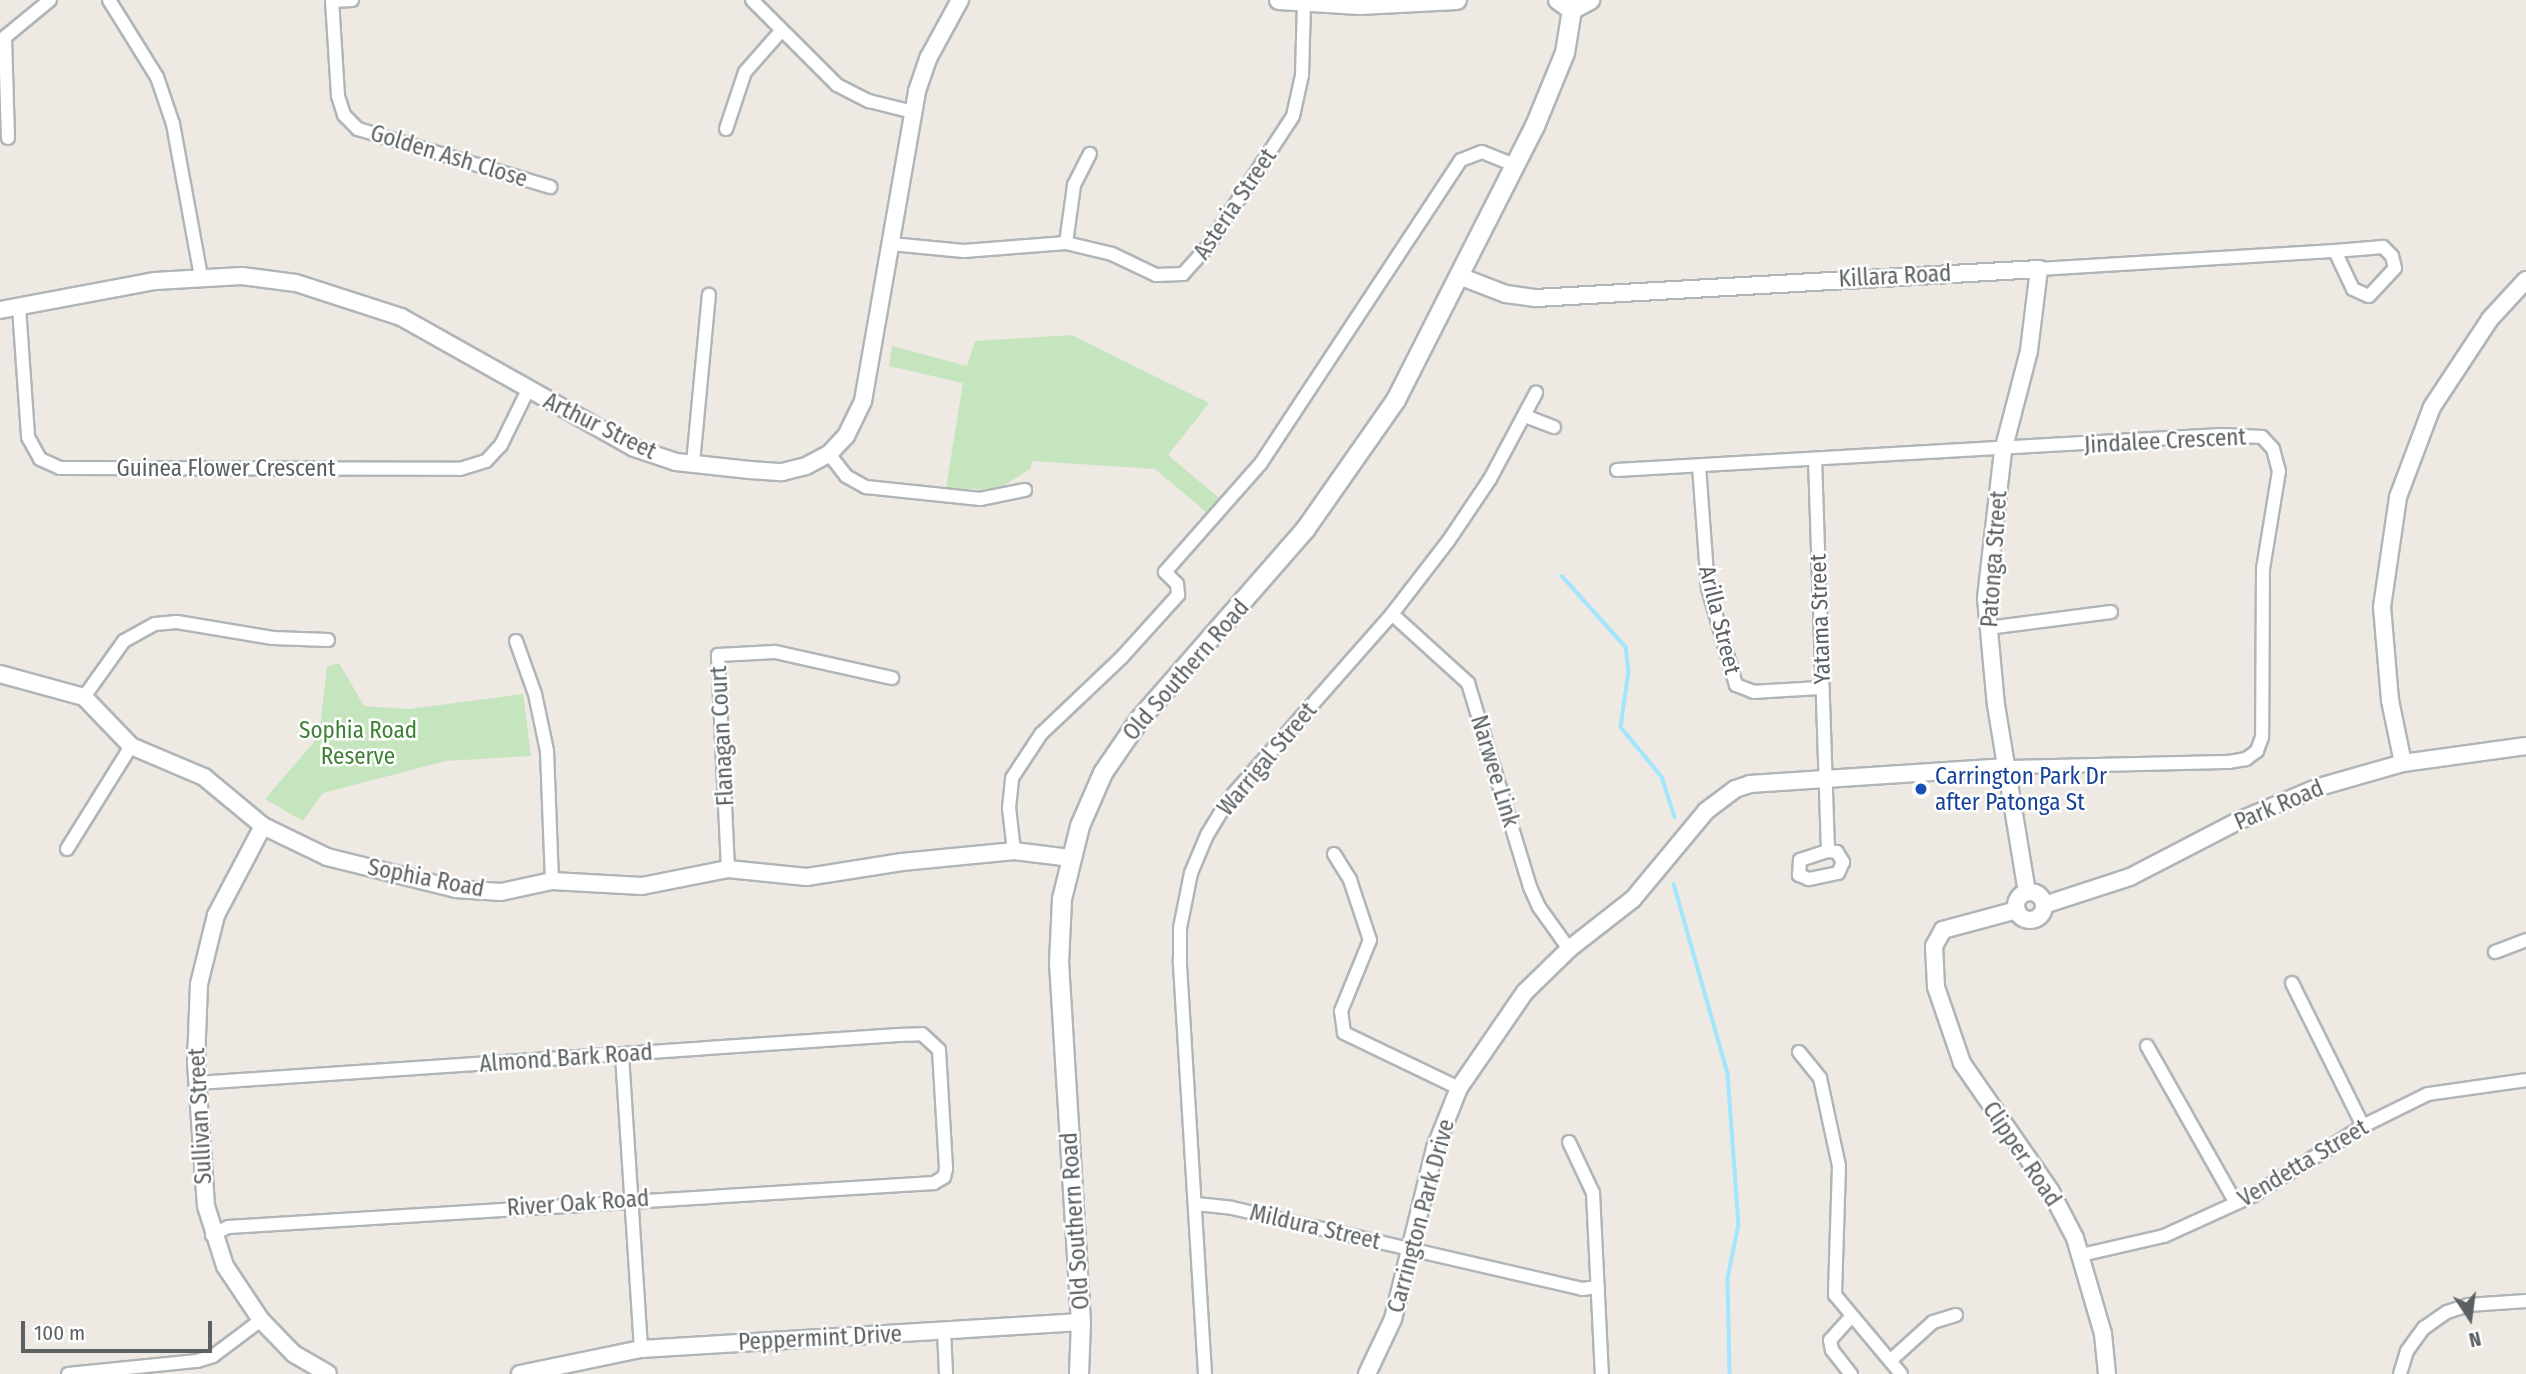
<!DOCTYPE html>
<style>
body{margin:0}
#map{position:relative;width:2526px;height:1374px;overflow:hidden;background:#eee9e3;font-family:"Fira Sans Condensed",sans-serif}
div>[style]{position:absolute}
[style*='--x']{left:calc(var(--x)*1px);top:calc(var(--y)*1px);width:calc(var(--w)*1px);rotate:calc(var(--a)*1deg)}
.green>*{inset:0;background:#c5e5bf}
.stream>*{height:3.5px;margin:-1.75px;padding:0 1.75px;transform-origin:1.75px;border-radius:1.75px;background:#a2e5fe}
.roads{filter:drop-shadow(2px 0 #b0b5b8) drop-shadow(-2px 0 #b0b5b8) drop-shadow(0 2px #b0b5b8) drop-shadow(0 -2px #b0b5b8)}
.minor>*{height:12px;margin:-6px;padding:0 6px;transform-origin:6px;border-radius:6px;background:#fff}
.tertiary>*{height:16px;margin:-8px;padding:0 8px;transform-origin:8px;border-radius:8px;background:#fff}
.tertiary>.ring{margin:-8px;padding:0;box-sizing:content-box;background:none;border:16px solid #fff;border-radius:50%}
.secondary>*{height:18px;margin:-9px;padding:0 9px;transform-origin:9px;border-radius:9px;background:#fff}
.dots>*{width:19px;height:19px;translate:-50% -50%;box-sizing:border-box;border:4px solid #fff;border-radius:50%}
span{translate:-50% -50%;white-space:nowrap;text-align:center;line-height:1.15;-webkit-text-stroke:5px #fff;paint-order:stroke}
.street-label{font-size:23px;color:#5b6063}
.park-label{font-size:23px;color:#3e8134}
.transit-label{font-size:23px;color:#164399}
.left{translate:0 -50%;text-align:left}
.north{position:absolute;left:2435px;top:1283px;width:70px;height:70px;-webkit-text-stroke:5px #fff;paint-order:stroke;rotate:167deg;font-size:19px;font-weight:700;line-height:28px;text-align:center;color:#5b6063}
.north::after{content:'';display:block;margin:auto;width:24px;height:32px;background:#5b6063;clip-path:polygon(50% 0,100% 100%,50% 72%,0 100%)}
.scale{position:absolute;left:21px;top:1321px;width:191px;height:32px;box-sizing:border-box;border:4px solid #5b6063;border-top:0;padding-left:9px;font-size:21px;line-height:24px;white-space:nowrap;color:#5b6063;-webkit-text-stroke:5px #fff;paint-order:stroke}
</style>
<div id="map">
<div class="green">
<div style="clip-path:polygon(1072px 335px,1209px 403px,1168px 455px,1219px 498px,1206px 512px,1155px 469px,1033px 461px,1030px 469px,997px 490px,946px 488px,963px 383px,889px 366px,892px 346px,967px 366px,975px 341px)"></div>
<div style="clip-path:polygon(339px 663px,364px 706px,409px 709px,523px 694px,531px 756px,446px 761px,323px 793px,303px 821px,265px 799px,319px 736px,327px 667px)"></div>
</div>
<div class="stream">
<div style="--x:1562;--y:576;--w:96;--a:48"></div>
<div style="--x:1626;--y:647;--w:24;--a:83"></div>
<div style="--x:1629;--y:671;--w:57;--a:98.1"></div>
<div style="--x:1621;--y:727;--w:65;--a:50.6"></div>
<div style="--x:1662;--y:777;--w:42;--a:72"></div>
<div style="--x:1674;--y:884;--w:197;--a:74.1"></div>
<div style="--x:1728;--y:1073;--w:152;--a:85.9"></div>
<div style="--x:1739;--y:1225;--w:54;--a:101.7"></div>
<div style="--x:1728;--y:1278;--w:96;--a:88.8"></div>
</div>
<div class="roads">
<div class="minor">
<div style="--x:109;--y:0;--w:91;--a:58.1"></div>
<div style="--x:157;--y:77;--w:50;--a:71.2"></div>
<div style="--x:173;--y:124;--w:156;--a:79.6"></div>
<div style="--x:332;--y:0;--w:96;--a:86.4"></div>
<div style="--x:338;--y:96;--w:20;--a:72"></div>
<div style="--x:344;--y:115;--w:20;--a:45"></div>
<div style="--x:358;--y:129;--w:201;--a:16.8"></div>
<div style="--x:752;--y:0;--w:120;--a:45"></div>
<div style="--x:837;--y:85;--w:36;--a:27"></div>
<div style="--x:869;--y:101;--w:45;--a:14"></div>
<div style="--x:332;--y:1;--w:20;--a:-3"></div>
<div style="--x:726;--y:129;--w:60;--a:-71.6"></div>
<div style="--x:745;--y:72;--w:55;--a:-48.7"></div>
<div style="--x:8;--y:138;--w:101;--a:-91.7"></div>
<div style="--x:5;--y:37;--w:58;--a:-39.4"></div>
<div style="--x:1066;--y:243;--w:59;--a:-82.1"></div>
<div style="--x:1074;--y:185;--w:35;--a:-63"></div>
<div style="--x:891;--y:244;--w:73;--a:5.5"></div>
<div style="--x:964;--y:251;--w:102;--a:-4.5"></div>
<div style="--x:1066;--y:243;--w:47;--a:13.4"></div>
<div style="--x:1112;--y:254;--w:49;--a:25.5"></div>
<div style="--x:1156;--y:275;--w:27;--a:-2"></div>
<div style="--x:1183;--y:274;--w:38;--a:-48"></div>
<div style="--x:1208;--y:246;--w:155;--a:-56.8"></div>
<div style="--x:1293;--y:116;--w:42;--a:-77.6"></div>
<div style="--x:1302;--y:75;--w:73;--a:-88.4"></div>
<div style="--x:2039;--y:269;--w:297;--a:-3.5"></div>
<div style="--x:2335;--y:251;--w:42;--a:64.7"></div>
<div style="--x:2353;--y:289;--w:17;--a:24"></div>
<div style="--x:2369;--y:296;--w:38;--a:-47"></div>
<div style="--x:2395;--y:268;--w:12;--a:-104"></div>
<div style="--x:2392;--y:256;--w:13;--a:-135"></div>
<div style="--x:2383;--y:247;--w:48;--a:175.2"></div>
<div style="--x:19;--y:307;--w:130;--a:86"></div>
<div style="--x:28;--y:437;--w:25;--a:61"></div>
<div style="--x:40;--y:459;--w:22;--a:24"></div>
<div style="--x:60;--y:468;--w:400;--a:0.1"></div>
<div style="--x:460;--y:469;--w:27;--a:-17"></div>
<div style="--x:486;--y:461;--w:22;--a:-47"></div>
<div style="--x:501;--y:445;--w:61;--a:-63.9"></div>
<div style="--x:1525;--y:416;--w:31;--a:21"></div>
<div style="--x:829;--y:454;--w:28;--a:52"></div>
<div style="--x:846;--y:476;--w:23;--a:29"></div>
<div style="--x:866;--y:487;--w:115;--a:6"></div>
<div style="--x:980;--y:499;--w:46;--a:-11.3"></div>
<div style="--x:1815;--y:459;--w:392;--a:88.1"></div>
<div style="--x:1828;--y:851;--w:9;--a:6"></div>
<div style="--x:1837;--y:852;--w:12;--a:59"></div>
<div style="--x:1843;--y:862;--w:12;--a:114"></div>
<div style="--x:1838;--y:873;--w:30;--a:168"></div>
<div style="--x:1809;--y:879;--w:11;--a:-158"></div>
<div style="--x:1799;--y:875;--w:15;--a:-86"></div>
<div style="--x:1800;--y:860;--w:29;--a:-18"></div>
<div style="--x:693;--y:463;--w:169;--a:-84.6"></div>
<div style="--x:1699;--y:466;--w:122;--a:85.8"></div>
<div style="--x:1708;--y:588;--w:101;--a:73.9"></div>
<div style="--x:1736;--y:685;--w:19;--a:21"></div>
<div style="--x:1754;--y:692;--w:68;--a:-3.4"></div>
<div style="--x:1617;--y:470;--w:605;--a:-3.32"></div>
<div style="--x:2221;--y:435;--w:41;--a:2.8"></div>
<div style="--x:2262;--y:437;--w:16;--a:47"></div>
<div style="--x:2273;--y:449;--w:23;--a:75"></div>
<div style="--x:2279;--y:471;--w:99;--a:99.3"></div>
<div style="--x:2263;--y:569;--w:168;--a:90.3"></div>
<div style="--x:2262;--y:737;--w:15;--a:110"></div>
<div style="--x:2257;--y:751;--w:14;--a:144"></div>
<div style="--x:2246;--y:759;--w:17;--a:170"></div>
<div style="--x:2229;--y:762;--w:223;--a:178.7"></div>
<div style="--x:1392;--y:614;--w:103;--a:42.2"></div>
<div style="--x:1468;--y:683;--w:213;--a:73.1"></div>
<div style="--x:1530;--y:887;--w:22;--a:66"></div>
<div style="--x:1539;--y:907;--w:52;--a:54.5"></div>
<div style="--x:1988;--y:628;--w:124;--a:-7.4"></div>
<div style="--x:516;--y:641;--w:56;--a:70.3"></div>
<div style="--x:535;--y:694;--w:58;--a:78.1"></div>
<div style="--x:547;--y:751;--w:130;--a:87.8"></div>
<div style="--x:84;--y:697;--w:69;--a:-54.5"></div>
<div style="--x:124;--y:641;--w:35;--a:-29"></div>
<div style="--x:155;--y:624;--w:22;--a:-5"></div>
<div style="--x:177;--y:622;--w:97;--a:9.5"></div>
<div style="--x:273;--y:638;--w:55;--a:2.1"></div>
<div style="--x:67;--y:849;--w:121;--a:-58.1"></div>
<div style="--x:1014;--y:851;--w:43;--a:-96.6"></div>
<div style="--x:1009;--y:808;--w:30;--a:-84"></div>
<div style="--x:1012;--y:778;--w:53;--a:-56.6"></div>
<div style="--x:1041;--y:734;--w:112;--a:-43.5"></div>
<div style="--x:1122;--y:657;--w:84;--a:-47.9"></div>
<div style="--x:1178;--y:595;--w:11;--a:-95"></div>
<div style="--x:1177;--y:584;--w:17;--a:-135"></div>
<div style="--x:1165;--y:572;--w:145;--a:-48.6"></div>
<div style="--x:1261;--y:463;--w:363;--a:-56.6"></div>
<div style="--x:1461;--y:160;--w:22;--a:-21"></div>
<div style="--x:1482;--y:152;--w:37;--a:22"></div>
<div style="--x:1334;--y:854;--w:31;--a:58"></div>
<div style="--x:1350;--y:880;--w:63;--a:71.6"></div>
<div style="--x:1370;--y:940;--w:77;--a:112.2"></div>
<div style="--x:1341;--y:1011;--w:22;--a:82"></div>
<div style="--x:1344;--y:1033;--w:127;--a:25.6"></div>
<div style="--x:728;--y:869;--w:214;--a:-92.7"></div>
<div style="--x:718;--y:655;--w:57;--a:-3"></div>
<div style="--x:775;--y:652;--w:120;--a:12.5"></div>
<div style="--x:2495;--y:952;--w:33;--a:-21"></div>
<div style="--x:2292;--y:983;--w:160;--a:63.6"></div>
<div style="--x:2147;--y:1046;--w:180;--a:60.5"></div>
<div style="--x:1799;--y:1052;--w:33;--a:51"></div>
<div style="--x:1820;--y:1078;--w:90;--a:77.8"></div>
<div style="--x:1839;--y:1166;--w:129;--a:91.8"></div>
<div style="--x:1835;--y:1295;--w:103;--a:50.1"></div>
<div style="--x:622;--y:1055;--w:295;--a:86.3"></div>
<div style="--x:197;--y:1083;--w:703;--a:-3.92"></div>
<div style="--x:898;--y:1035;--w:24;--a:-2"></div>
<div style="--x:922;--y:1034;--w:23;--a:43"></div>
<div style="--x:939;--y:1050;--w:119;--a:86.6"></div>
<div style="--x:946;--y:1169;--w:8;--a:104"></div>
<div style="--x:944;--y:1177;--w:12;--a:149"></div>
<div style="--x:934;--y:1183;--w:707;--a:176.43"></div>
<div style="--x:228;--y:1227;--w:18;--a:153"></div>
<div style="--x:1569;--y:1142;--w:56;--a:64.8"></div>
<div style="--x:1593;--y:1193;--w:181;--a:87.2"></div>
<div style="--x:1196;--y:1204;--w:36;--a:6"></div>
<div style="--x:1232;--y:1208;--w:359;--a:13"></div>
<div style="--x:1582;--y:1289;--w:16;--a:-7"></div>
<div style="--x:2081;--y:1255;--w:85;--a:-12.9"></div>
<div style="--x:2164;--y:1236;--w:99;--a:-24.5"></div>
<div style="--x:2254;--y:1195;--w:129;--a:-32.3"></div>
<div style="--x:2363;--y:1126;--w:72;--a:-26.2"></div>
<div style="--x:2428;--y:1094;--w:99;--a:-8.1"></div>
<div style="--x:1850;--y:1318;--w:30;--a:132"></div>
<div style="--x:1830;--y:1340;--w:10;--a:79"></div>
<div style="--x:1832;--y:1350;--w:31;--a:52"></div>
<div style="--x:944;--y:1331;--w:43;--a:87.3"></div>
<div style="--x:1891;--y:1360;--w:57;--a:-42.1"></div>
<div style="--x:1933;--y:1322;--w:24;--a:-17"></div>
<div style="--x:68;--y:1374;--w:130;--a:-5.8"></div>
<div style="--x:197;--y:1361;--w:17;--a:-17"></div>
<div style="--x:213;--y:1356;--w:60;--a:-36.9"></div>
<div style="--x:1205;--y:1374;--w:415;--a:-93.5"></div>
<div style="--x:1180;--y:960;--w:32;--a:-90"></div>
<div style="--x:1180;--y:928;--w:56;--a:-78.7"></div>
<div style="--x:1191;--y:873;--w:41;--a:-67.2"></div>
<div style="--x:1207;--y:835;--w:42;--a:-58.6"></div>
<div style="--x:1229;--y:799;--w:247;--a:-48.6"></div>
<div style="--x:1392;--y:614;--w:93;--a:-52.4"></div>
<div style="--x:1449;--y:540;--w:73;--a:-56.1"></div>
<div style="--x:1490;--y:479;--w:98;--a:-61.9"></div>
<div style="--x:2400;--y:1374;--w:24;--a:-73"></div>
<div style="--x:2407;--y:1351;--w:29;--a:-54"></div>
<div style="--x:2424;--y:1328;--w:28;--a:-35"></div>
<div style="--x:2447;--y:1312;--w:22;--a:-18"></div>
<div style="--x:2468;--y:1305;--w:58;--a:-3.9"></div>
</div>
<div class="tertiary">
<div style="--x:1459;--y:276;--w:50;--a:21"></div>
<div style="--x:1506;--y:294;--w:30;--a:8"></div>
<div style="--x:1536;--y:298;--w:504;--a:-3.3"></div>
<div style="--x:2039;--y:269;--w:83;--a:97"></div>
<div style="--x:2029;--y:351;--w:103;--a:104.6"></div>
<div style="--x:2003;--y:451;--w:148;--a:96.6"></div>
<div style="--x:1986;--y:598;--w:107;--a:84.7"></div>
<div style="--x:1996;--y:705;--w:190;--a:80.6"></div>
<div style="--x:0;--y:310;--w:158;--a:-10.6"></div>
<div style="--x:155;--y:281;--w:87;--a:-3.3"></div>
<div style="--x:242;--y:276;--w:54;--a:7.4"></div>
<div style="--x:296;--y:283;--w:110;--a:17.9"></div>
<div style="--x:401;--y:317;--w:267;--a:29.3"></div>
<div style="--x:634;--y:448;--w:44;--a:18.4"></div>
<div style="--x:676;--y:462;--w:74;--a:6.2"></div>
<div style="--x:750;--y:470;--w:32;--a:4"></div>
<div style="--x:782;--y:472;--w:25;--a:-14"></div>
<div style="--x:806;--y:466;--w:26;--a:-28"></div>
<div style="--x:829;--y:454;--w:25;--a:-47"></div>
<div style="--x:846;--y:436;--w:39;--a:-64"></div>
<div style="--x:863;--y:401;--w:315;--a:-80.1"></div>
<div style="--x:917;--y:91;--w:36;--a:-71"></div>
<div style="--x:929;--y:57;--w:65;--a:-61.5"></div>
<div style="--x:0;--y:674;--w:87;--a:15.3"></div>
<div style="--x:84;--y:697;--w:68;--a:46.2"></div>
<div style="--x:131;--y:746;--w:79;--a:23"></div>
<div style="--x:204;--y:777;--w:77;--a:39.7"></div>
<div style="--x:263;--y:826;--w:71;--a:25.8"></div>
<div style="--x:327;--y:857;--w:133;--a:13.9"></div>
<div style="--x:456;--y:889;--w:45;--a:3.8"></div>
<div style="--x:501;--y:892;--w:52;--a:-12.2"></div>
<div style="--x:552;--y:881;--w:90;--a:3.2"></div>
<div style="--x:642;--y:886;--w:88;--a:-11.2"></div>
<div style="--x:728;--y:869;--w:79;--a:5.8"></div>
<div style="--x:807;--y:877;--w:96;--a:-9"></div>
<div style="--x:902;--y:862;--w:113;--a:-5.6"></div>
<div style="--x:1014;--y:851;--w:56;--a:7.1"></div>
<div style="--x:2403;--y:763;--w:64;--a:-101.7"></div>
<div style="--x:2390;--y:700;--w:93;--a:-94.9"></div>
<div style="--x:2382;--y:607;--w:111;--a:-81.7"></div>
<div style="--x:2398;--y:497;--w:96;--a:-69.3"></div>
<div style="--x:2432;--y:407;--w:105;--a:-56.6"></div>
<div style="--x:2490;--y:319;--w:53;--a:-47.3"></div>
<div style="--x:263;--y:826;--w:101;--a:117.8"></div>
<div style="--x:216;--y:915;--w:71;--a:103.8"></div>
<div style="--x:199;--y:984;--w:79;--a:92.2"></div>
<div style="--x:196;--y:1063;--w:143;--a:86"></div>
<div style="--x:206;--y:1206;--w:63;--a:72.4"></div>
<div style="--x:225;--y:1266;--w:65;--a:56.3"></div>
<div style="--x:261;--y:1320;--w:47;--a:45.9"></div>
<div style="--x:294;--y:1354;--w:39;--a:30"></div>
<div class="ring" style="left:2016px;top:892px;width:12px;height:12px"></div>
<div style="--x:2044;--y:905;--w:90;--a:-18"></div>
<div style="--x:2130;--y:877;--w:122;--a:-27.4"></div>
<div style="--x:2238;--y:821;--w:88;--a:-22.8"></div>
<div style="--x:2319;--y:787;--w:87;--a:-15.9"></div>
<div style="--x:2403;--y:763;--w:124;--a:-7.9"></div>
<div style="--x:2017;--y:910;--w:77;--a:164.9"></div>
<div style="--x:1943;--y:930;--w:18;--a:119"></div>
<div style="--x:1934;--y:946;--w:41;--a:87.2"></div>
<div style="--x:1936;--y:987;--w:80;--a:71.1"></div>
<div style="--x:1962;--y:1063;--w:155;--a:55.3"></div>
<div style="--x:2050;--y:1190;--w:54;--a:62.5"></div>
<div style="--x:2075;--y:1238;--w:100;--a:73.7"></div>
<div style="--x:2103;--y:1334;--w:40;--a:84.3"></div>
<div style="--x:520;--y:1374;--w:124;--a:-11.7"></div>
<div style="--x:641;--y:1349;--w:441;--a:-3.5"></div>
<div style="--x:1367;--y:1374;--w:61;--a:-64.7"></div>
<div style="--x:1393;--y:1319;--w:176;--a:-76.2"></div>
<div style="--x:1435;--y:1148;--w:65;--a:-68.2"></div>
<div style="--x:1459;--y:1088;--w:116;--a:-55.5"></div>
<div style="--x:1525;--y:992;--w:62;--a:-44.3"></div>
<div style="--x:1569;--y:949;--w:81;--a:-38"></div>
<div style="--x:1633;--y:899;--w:114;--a:-50.3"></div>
<div style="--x:1706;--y:811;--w:36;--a:-37"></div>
<div style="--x:1735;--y:789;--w:16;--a:-18"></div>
<div style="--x:1750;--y:784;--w:257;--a:-3.8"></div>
</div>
<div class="secondary">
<div style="--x:1279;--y:0;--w:81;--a:3.5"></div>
<div style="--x:1360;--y:5;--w:97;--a:-3"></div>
<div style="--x:1558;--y:0;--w:17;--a:36"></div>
<div style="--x:1572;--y:10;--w:21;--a:-29"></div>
<div style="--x:1079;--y:1374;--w:52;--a:-87.8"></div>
<div style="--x:1081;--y:1322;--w:360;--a:-93.5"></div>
<div style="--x:1059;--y:963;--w:64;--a:-87.3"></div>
<div style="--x:1062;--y:899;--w:75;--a:-76.1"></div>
<div style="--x:1080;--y:826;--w:58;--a:-66.5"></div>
<div style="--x:1103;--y:773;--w:65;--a:-55.6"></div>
<div style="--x:1140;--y:719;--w:251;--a:-48.9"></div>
<div style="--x:1305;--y:530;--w:159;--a:-55"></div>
<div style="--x:1396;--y:400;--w:307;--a:-63.1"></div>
<div style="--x:1535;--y:126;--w:79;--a:-67.7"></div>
<div style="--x:1565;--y:53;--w:44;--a:-80.8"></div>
</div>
</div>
<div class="dots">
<div style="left:1921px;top:789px;background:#1a4fb4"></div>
</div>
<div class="street-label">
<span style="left:449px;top:156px;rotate:17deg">Golden Ash Close</span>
<span style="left:1235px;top:204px;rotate:-56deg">Asteria Street</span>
<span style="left:1895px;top:276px;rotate:-3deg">Killara Road</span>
<span style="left:600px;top:426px;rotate:26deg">Arthur Street</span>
<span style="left:2165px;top:441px;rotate:-3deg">Jindalee Crescent</span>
<span style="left:226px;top:468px">Guinea Flower Crescent</span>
<span style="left:1994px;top:559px;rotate:-86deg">Patonga Street</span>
<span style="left:1820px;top:619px;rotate:-92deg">Yatama Street</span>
<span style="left:1720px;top:620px;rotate:76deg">Arilla Street</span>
<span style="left:1186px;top:670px;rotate:-49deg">Old Southern Road</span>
<span style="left:722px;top:736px;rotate:-93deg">Flanagan Court</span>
<span style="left:1267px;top:759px;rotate:-50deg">Warrigal Street</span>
<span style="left:1495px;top:771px;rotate:73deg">Narwee Link</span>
<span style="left:2279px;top:805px;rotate:-23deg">Park Road</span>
<span style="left:426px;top:878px;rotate:11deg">Sophia Road</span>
<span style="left:566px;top:1058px;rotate:-4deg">Almond Bark Road</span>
<span style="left:200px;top:1116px;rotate:-93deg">Sullivan Street</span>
<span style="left:2022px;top:1154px;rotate:56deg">Clipper Road</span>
<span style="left:2303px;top:1163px;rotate:-31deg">Vendetta Street</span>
<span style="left:578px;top:1203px;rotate:-4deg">River Oak Road</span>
<span style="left:1421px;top:1216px;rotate:-75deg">Carrington Park Drive</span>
<span style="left:1075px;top:1221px;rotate:-94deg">Old Southern Road</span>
<span style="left:1315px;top:1227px;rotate:13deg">Mildura Street</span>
<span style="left:820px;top:1338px;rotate:-3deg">Peppermint Drive</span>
</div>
<div class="park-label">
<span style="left:358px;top:743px">Sophia Road<br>Reserve</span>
</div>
<div class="transit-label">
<span class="left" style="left:1935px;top:789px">Carrington Park Dr<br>after Patonga St</span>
</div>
<div class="north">N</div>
<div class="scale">100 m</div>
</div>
